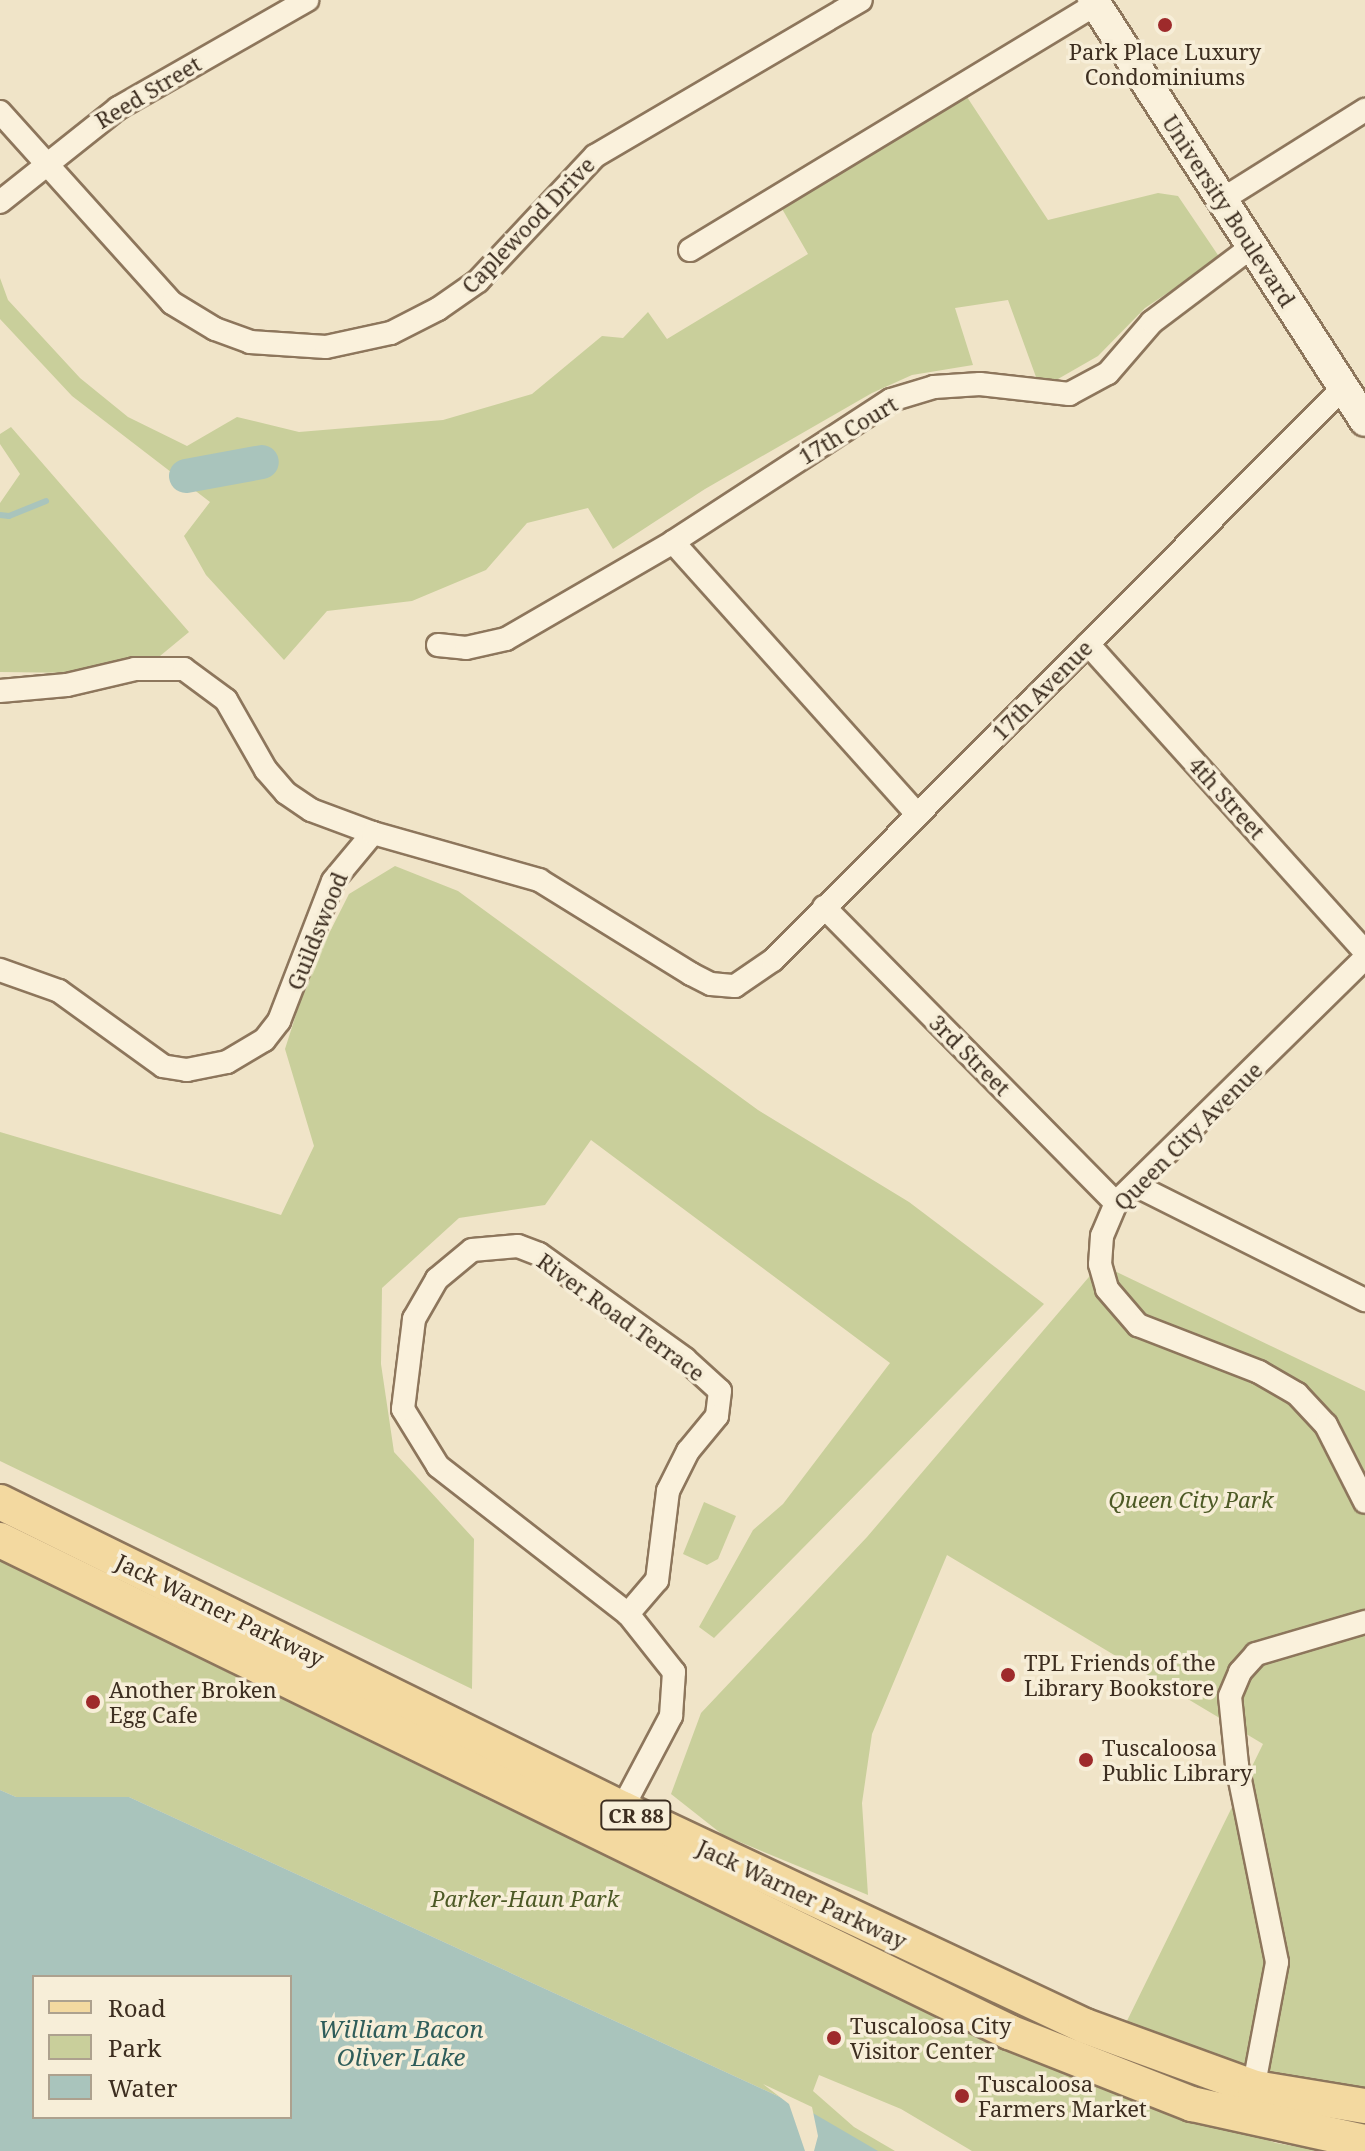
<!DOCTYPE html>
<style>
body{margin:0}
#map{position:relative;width:1365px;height:2151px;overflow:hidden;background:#f0e4c8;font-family:"Noto Serif",serif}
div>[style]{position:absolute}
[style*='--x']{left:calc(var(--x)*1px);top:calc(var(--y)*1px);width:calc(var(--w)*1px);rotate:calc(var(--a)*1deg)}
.green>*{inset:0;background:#c9cf9b}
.water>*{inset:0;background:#a9c4bc}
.pier>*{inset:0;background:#f0e4c8}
.stream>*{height:6px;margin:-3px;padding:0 3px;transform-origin:3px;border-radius:3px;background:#a9c4bc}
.river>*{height:34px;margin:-17px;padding:0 17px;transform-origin:17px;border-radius:17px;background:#a9c4bc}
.roads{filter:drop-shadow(2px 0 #8d765c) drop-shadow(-2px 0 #8d765c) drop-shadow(0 2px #8d765c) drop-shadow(0 -2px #8d765c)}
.street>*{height:22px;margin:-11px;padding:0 11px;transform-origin:11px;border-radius:11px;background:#faf1dc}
.secondary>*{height:30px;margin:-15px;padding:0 15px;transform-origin:15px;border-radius:15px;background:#faf1dc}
.primary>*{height:34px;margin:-17px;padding:0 17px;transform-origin:17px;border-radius:17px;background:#f3d9a0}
.dots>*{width:22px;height:22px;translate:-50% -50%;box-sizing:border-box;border:4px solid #f7eed8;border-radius:50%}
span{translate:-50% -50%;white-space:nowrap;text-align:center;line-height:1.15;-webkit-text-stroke:7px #f7eed8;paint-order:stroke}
.shield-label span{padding:2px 6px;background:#f7eed8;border:2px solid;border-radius:6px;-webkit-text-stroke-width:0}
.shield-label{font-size:20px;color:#3d2e20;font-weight:700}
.poi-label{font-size:22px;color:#3d2e20}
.left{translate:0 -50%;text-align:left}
.street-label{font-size:22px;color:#3d2e20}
.park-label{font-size:22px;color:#4d5a26;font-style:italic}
.water-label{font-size:24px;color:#2f5d5a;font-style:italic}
.legend{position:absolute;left:32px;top:1975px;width:260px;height:144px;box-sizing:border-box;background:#f7eed8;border:2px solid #ada18e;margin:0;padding:10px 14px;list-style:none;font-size:24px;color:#3d2e20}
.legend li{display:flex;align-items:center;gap:16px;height:40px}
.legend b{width:40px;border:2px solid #ada18e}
</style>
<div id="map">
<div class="green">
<div style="clip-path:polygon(967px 97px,1048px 220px,1158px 193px,1178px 196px,1220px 258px,1145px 308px,1098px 356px,1051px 383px,1036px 377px,1008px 300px,955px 308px,973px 365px,912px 375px,872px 393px,705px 489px,613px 549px,588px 508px,527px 523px,486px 570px,412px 601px,327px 611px,284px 660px,206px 575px,184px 536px,210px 502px,72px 396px,0 319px,0 278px,8px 300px,80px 378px,128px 417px,187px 446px,237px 417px,299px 432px,443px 420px,532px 394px,602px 336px,623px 338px,648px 312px,667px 339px,808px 254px,781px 207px)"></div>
<div style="clip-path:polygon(11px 427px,189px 632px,160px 656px,85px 673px,0 672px,0 503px,20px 474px,0 444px,0 434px)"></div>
<div style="clip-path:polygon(395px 866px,458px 891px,758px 1110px,909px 1202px,1044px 1304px,714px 1638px,699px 1627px,753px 1530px,783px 1504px,890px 1363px,591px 1140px,545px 1205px,459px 1218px,382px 1288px,381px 1364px,394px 1452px,474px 1539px,472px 1689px,0 1461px,0 1132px,281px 1215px,314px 1146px,285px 1049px,310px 971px,349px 894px)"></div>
<div style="clip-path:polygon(1100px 1264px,1365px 1391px,1365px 2105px,1123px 2029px,1263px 1744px,947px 1555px,872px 1734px,862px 1803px,868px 1895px,723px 1835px,671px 1794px,701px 1713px,867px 1537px)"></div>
<div style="clip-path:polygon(704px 1502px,736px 1516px,718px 1559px,707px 1565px,683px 1554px)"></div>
<div style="clip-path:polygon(0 1561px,503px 1807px,1071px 2071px,1276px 2143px,1322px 2151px,972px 2151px,901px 2109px,819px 2075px,813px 2091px,854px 2127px,895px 2151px,810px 2151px,806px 2109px,129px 1797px,16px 1797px,0 1790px)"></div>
</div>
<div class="water">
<div style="clip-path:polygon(evenodd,0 1790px,16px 1797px,129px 1797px,806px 2109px,878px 2151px,0 2151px,0 1790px,34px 1977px,290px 1977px,290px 2117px,34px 2117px,34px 1977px)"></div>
</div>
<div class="pier">
<div style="clip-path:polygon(763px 2084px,812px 2107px,818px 2136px,814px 2151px,805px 2151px,789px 2104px)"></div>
</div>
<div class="stream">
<div style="--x:0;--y:515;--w:9;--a:6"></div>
<div style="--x:9;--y:516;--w:40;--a:-22"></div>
</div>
<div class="river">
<div style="--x:186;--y:476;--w:77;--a:-10.4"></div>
</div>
<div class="roads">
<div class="street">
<div style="--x:0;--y:112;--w:257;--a:48"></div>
<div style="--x:172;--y:303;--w:50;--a:31.2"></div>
<div style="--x:215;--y:329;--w:37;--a:20"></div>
<div style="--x:250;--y:342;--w:76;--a:3.8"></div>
<div style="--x:326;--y:347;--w:66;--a:-12.2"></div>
<div style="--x:391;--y:333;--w:53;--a:-27.1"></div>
<div style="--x:438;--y:309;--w:49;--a:-35"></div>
<div style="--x:478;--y:281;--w:171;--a:-46.9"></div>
<div style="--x:595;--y:156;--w:308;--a:-30.4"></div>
<div style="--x:1223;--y:199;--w:168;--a:-32.1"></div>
<div style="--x:0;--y:202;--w:151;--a:-38.5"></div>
<div style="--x:118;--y:108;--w:218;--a:-29.7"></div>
<div style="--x:690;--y:250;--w:475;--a:-31.2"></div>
<div style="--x:673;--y:542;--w:365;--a:48.1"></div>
<div style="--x:1088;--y:644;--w:414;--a:48"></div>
<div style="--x:438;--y:645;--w:28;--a:6"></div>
<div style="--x:466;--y:648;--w:41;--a:-12.7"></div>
<div style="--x:506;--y:639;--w:193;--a:-30.1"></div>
<div style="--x:673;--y:542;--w:260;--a:-33.1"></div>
<div style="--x:891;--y:400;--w:45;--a:-16.8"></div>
<div style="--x:934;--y:387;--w:46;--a:-3.7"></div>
<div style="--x:980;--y:384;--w:90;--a:6.4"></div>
<div style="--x:1069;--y:394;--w:44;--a:-28.3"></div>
<div style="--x:1108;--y:373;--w:67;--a:-49.2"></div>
<div style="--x:1152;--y:322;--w:126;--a:-37"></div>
<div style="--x:0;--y:691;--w:67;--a:-5.1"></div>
<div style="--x:67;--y:685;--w:70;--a:-13.2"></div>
<div style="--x:135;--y:669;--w:49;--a:0"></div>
<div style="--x:184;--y:669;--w:52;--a:36.4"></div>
<div style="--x:226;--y:700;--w:81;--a:60.3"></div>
<div style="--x:266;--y:770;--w:30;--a:49"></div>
<div style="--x:286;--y:793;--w:30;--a:34"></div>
<div style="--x:311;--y:810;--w:66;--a:20.4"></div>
<div style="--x:373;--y:833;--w:62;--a:129.8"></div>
<div style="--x:333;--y:881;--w:150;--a:111.1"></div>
<div style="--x:279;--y:1021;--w:24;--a:128"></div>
<div style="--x:264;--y:1040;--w:43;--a:149.3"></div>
<div style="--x:227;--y:1062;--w:41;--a:168.7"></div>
<div style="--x:187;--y:1070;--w:24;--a:-171"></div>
<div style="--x:163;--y:1066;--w:128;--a:-144.2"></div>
<div style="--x:59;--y:991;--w:63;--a:-160.4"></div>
<div style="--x:373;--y:833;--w:173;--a:15.8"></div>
<div style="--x:539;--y:880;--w:179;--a:31.7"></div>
<div style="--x:691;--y:974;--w:22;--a:27"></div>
<div style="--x:711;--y:984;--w:24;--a:5"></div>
<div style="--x:735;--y:986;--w:46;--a:-34.4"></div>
<div style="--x:773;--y:960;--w:808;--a:-45.1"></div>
<div style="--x:824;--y:907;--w:416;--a:45.4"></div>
<div style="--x:1365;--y:958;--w:349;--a:135.5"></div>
<div style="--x:1116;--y:1203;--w:36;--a:113"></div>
<div style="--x:1102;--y:1236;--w:28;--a:94"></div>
<div style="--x:1100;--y:1264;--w:26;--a:74"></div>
<div style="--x:1107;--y:1289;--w:48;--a:49.3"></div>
<div style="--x:1138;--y:1325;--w:130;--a:21.2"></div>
<div style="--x:1259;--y:1372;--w:44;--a:30.1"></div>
<div style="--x:1297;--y:1394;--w:42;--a:46.9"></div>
<div style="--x:1326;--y:1425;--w:86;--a:63.1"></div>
<div style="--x:1137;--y:1186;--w:255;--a:26.6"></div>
<div style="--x:518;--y:1246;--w:22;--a:21"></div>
<div style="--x:539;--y:1254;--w:180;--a:35.7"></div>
<div style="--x:685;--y:1359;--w:47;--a:42.4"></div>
<div style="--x:720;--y:1391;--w:25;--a:97"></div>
<div style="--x:717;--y:1416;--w:45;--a:129.6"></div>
<div style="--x:688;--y:1451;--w:45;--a:116.6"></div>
<div style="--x:668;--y:1491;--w:90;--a:97"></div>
<div style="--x:657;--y:1580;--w:45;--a:130.5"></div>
<div style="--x:628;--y:1614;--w:241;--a:-142.1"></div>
<div style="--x:438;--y:1466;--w:67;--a:-121.6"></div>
<div style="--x:403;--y:1409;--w:91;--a:-83"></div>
<div style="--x:414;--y:1319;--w:46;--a:-60.1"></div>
<div style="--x:437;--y:1279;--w:45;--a:-39.6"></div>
<div style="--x:472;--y:1250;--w:46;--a:-5"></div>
<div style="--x:616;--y:1820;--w:118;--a:-62.1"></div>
<div style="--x:671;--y:1716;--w:44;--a:-86.1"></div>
<div style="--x:674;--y:1672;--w:74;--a:-128.4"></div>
<div style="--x:1251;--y:2100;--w:140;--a:-79.3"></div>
<div style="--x:1277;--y:1962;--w:201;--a:-101.5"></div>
<div style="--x:1237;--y:1765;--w:69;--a:-95.8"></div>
<div style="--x:1230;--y:1696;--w:26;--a:-67"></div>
<div style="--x:1240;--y:1672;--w:24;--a:-48"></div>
<div style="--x:1256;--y:1654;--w:114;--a:-16.4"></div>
</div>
<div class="secondary">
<div style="--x:1093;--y:0;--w:501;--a:57.13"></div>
</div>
<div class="primary">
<div style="--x:0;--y:1502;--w:695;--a:26.23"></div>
<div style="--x:623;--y:1809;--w:510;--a:25.16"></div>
<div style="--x:1085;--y:2026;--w:181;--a:20"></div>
<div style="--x:1255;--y:2088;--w:111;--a:9.3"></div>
<div style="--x:0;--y:1540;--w:1123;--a:25.99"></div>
<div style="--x:1009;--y:2032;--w:197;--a:21.5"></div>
<div style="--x:1192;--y:2104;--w:177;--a:12.4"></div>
</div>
</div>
<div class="dots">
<div style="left:1165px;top:25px;background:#9e2a2b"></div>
<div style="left:1008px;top:1675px;background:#9e2a2b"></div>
<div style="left:93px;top:1702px;background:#9e2a2b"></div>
<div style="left:1086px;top:1760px;background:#9e2a2b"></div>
<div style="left:834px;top:2038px;background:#9e2a2b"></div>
<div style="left:962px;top:2096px;background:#9e2a2b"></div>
</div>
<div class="shield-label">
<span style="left:636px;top:1815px">CR 88</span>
</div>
<div class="poi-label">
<span style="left:1165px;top:64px">Park Place Luxury<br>Condominiums</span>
<span class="left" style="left:1024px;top:1675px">TPL Friends of the<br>Library Bookstore</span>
<span class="left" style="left:109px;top:1702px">Another Broken<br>Egg Cafe</span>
<span class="left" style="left:1102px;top:1760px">Tuscaloosa<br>Public Library</span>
<span class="left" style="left:850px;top:2038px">Tuscaloosa City<br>Visitor Center</span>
<span class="left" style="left:978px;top:2096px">Tuscaloosa<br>Farmers Market</span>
</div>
<div class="street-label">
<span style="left:148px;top:92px;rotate:-31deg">Reed Street</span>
<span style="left:1229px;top:211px;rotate:57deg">University Boulevard</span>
<span style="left:528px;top:225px;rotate:-46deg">Caplewood Drive</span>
<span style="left:848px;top:430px;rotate:-31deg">17th Court</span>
<span style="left:1042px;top:690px;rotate:-45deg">17th Avenue</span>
<span style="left:1227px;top:798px;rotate:48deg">4th Street</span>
<span style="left:317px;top:931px;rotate:-68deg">Guildswood</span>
<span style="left:970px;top:1055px;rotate:45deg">3rd Street</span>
<span style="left:1188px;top:1136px;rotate:-45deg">Queen City Avenue</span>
<span style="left:621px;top:1317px;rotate:36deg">River Road Terrace</span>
<span style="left:220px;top:1610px;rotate:26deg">Jack Warner Parkway</span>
<span style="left:802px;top:1894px;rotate:25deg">Jack Warner Parkway</span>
</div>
<div class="park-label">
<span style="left:1191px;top:1500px">Queen City Park</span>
<span style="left:525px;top:1899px">Parker-Haun Park</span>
</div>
<div class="water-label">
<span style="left:401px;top:2043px">William Bacon<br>Oliver Lake</span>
</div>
<ul class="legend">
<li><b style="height:10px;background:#f3d9a0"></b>Road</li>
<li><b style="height:22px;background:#c9cf9b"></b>Park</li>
<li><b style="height:22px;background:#a9c4bc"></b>Water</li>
</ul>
</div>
